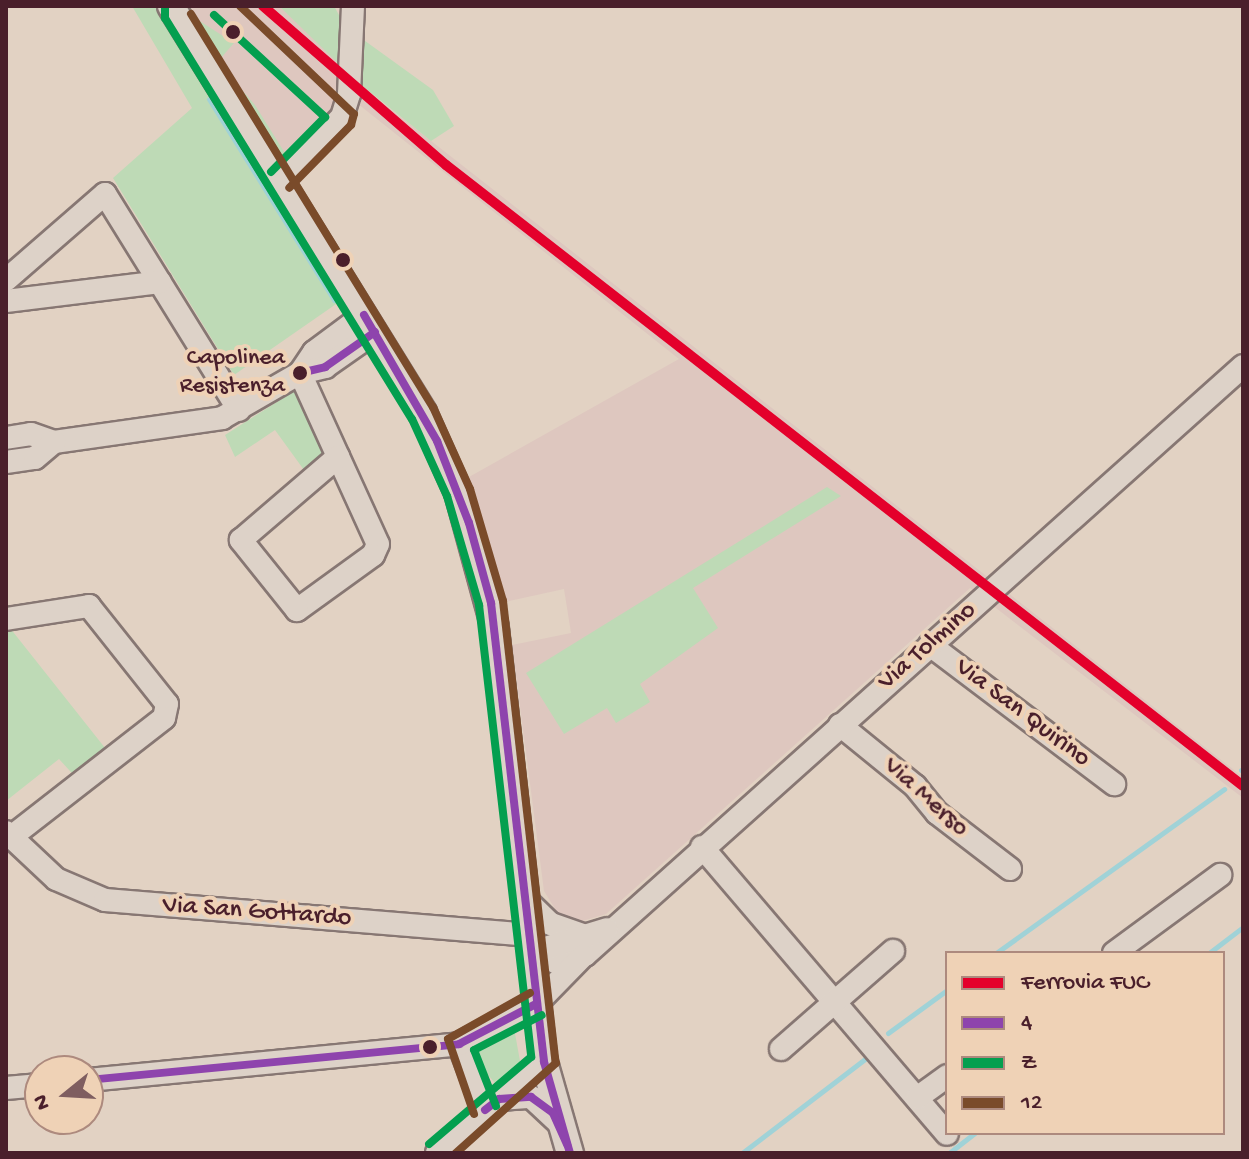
<!DOCTYPE html>
<style>
body{margin:0}
#map{position:relative;width:1249px;height:1159px;overflow:hidden;background:#e2d2c3;font-family:"Gochi Hand",sans-serif}
div>[style]{position:absolute}
[style*='--x']{left:calc(var(--x)*1px);top:calc(var(--y)*1px);width:calc(var(--w)*1px);rotate:calc(var(--a)*1deg)}
.built>*{inset:0;background:#dec7bf}
.green>*{inset:0;background:#bedab6}
.stream>*{height:5px;margin:-2.5px;padding:0 2.5px;transform-origin:2.5px;border-radius:2.5px;background:#a0d2d7}
.roads{filter:drop-shadow(2px 0 #877773) drop-shadow(-2px 0 #877773) drop-shadow(0 2px #877773) drop-shadow(0 -2px #877773)}
.minor>*{height:22px;margin:-11px;padding:0 11px;transform-origin:11px;border-radius:11px;background:#ddd2c8}
.major>*{height:26px;margin:-13px;padding:0 13px;transform-origin:13px;border-radius:13px;background:#ddd2c8}
.bus-1>*{height:8px;margin:-4px;padding:0 4px;transform-origin:4px;border-radius:4px;background:#8e44ad}
.bus-2>*{height:8px;margin:-4px;padding:0 4px;transform-origin:4px;border-radius:4px;background:#049f4f}
.bus-3>*{height:8px;margin:-4px;padding:0 4px;transform-origin:4px;border-radius:4px;background:#7a4b2a}
.rail-1>*{height:10px;margin:-5px;padding:0 5px;transform-origin:5px;border-radius:5px;background:#e4002b}
.dots>*{width:22px;height:22px;translate:-50% -50%;box-sizing:border-box;border:4px solid #efd2b6;border-radius:50%}
span{translate:-50% -50%;white-space:nowrap;text-align:center;line-height:1.15;-webkit-text-stroke:8px #efd2b6;paint-order:stroke}
.bus-label{font-size:24px;color:#4a1f2b}
.right{translate:-100% -50%;text-align:right}
.street-label{font-size:26px;color:#4a1f2b}
.frame{position:absolute;inset:0;border:8px solid #4a1f2b;pointer-events:none}
.legend{position:absolute;left:945px;top:951px;width:280px;height:184px;box-sizing:border-box;background:#efd2b6;border:2px solid #ad8a7e;margin:0;padding:10px 14px;list-style:none;font-size:24px;color:#4a1f2b}
.legend li{display:flex;align-items:center;gap:16px;height:40px}
.legend b{width:40px;border:2px solid #ad8a7e}
.north{position:absolute;left:24px;top:1055px;width:80px;height:80px;box-sizing:border-box;background:#efd2b6;border:2px solid #ad8a7e;border-radius:50%;rotate:252deg;font-size:22px;font-weight:700;line-height:32px;text-align:center;color:#4a1f2b}
.north::after{content:'';display:block;margin:auto;width:28px;height:36px;background:#7f5e60;clip-path:polygon(50% 0,100% 100%,50% 72%,0 100%)}
</style>
<div id="map">
<div class="built">
<div style="clip-path:polygon(181px 6px,279px 6px,375px 97px,1243px 777px,1243px 798px,970px 588px,606px 914px,579px 922px,557px 912px,544px 891px,512px 645px,571px 633px,564px 589px,505px 602px,469px 477px,679px 359px,343px 92px,325px 120px,288px 158px)"></div>
</div>
<div class="green">
<div style="clip-path:polygon(132px 6px,156px 6px,339px 302px,234px 375px,113px 178px,192px 108px)"></div>
<div style="clip-path:polygon(279px 6px,334px 6px,344px 24px,342px 67px)"></div>
<div style="clip-path:polygon(195px 18px,234px 43px,220px 59px,221px 66px,255px 105px,288px 158px,274px 155px,193px 26px)"></div>
<div style="clip-path:polygon(361px 38px,433px 90px,454px 126px,431px 141px,359px 83px)"></div>
<div style="clip-path:polygon(299px 388px,327px 450px,304px 470px,275px 430px,235px 457px,225px 435px)"></div>
<div style="clip-path:polygon(827px 487px,841px 496px,693px 588px,718px 628px,640px 684px,650px 702px,616px 723px,607px 708px,564px 734px,526px 673px)"></div>
<div style="clip-path:polygon(6px 623px,113px 758px,81px 783px,59px 759px,6px 801px)"></div>
<div style="clip-path:polygon(514px 1028px,522px 1072px,505px 1083px,495px 1083px,482px 1068px,475px 1045px)"></div>
</div>
<div class="stream">
<div style="--x:209;--y:99;--w:237;--a:58.1"></div>
<div style="--x:1241;--y:770;--w:2;--a:-27"></div>
<div style="--x:996;--y:953;--w:281;--a:-35.7"></div>
<div style="--x:1209;--y:953;--w:43;--a:-37.4"></div>
<div style="--x:888;--y:1033;--w:73;--a:-36.1"></div>
<div style="--x:742;--y:1153;--w:160;--a:-37.4"></div>
<div style="--x:949;--y:1153;--w:33;--a:-38"></div>
</div>
<div class="roads">
<div class="minor">
<div style="--x:280;--y:180;--w:88;--a:-45.5"></div>
<div style="--x:342;--y:117;--w:24;--a:-73"></div>
<div style="--x:349;--y:94;--w:88;--a:-87.4"></div>
<div style="--x:6;--y:280;--w:131;--a:-41"></div>
<div style="--x:105;--y:194;--w:254;--a:58.2"></div>
<div style="--x:6;--y:301;--w:155;--a:-7"></div>
<div style="--x:300;--y:373;--w:188;--a:65.5"></div>
<div style="--x:378;--y:544;--w:12;--a:114"></div>
<div style="--x:373;--y:555;--w:94;--a:144.1"></div>
<div style="--x:297;--y:610;--w:90;--a:-128.7"></div>
<div style="--x:241;--y:540;--w:128;--a:-40.6"></div>
<div style="--x:300;--y:373;--w:25;--a:-56"></div>
<div style="--x:314;--y:352;--w:62;--a:-36.5"></div>
<div style="--x:6;--y:438;--w:25;--a:-9"></div>
<div style="--x:31;--y:434;--w:24;--a:19"></div>
<div style="--x:54;--y:442;--w:170;--a:-8.1"></div>
<div style="--x:222;--y:418;--w:90;--a:-30"></div>
<div style="--x:300;--y:373;--w:26;--a:-13"></div>
<div style="--x:325;--y:367;--w:61;--a:-35"></div>
<div style="--x:6;--y:462;--w:29;--a:-8"></div>
<div style="--x:35;--y:458;--w:25;--a:-40"></div>
<div style="--x:6;--y:619;--w:84;--a:-8.9"></div>
<div style="--x:89;--y:606;--w:125;--a:51.5"></div>
<div style="--x:167;--y:704;--w:14;--a:102"></div>
<div style="--x:164;--y:718;--w:194;--a:142.1"></div>
<div style="--x:930;--y:645;--w:231;--a:37.1"></div>
<div style="--x:840;--y:725;--w:97;--a:39.1"></div>
<div style="--x:915;--y:786;--w:35;--a:51"></div>
<div style="--x:937;--y:813;--w:92;--a:37.5"></div>
<div style="--x:6;--y:832;--w:69;--a:43.2"></div>
<div style="--x:56;--y:879;--w:53;--a:23.2"></div>
<div style="--x:105;--y:900;--w:427;--a:4.7"></div>
<div style="--x:702;--y:847;--w:377;--a:49.5"></div>
<div style="--x:529;--y:903;--w:30;--a:44"></div>
<div style="--x:551;--y:924;--w:34;--a:19"></div>
<div style="--x:532;--y:952;--w:26;--a:23"></div>
<div style="--x:556;--y:962;--w:30;--a:-14"></div>
<div style="--x:585;--y:955;--w:883;--a:-41.83"></div>
<div style="--x:532;--y:952;--w:78;--a:-17"></div>
<div style="--x:1114;--y:953;--w:132;--a:-36.3"></div>
<div style="--x:459;--y:1044;--w:71;--a:68.5"></div>
<div style="--x:781;--y:1049;--w:149;--a:-41.2"></div>
<div style="--x:88;--y:1080;--w:373;--a:-5.5"></div>
<div style="--x:459;--y:1044;--w:87;--a:-27.5"></div>
<div style="--x:536;--y:1004;--w:67;--a:-45.6"></div>
<div style="--x:6;--y:1088;--w:34;--a:-5"></div>
<div style="--x:917;--y:1098;--w:37;--a:-36"></div>
<div style="--x:500;--y:1099;--w:31;--a:-4"></div>
<div style="--x:531;--y:1097;--w:41;--a:43"></div>
<div style="--x:437;--y:1153;--w:140;--a:-40.4"></div>
</div>
<div class="major">
<div style="--x:171;--y:6;--w:479;--a:58.2"></div>
<div style="--x:423;--y:413;--w:86;--a:66.1"></div>
<div style="--x:458;--y:492;--w:141;--a:74.8"></div>
<div style="--x:495;--y:628;--w:437;--a:83.6"></div>
<div style="--x:544;--y:1062;--w:95;--a:74.1"></div>
</div>
</div>
<div class="bus-1">
<div style="--x:364;--y:315;--w:146;--a:59.9"></div>
<div style="--x:437;--y:441;--w:88;--a:68.7"></div>
<div style="--x:469;--y:523;--w:83;--a:74.6"></div>
<div style="--x:491;--y:603;--w:462;--a:83.4"></div>
<div style="--x:544;--y:1062;--w:95;--a:74.1"></div>
<div style="--x:300;--y:373;--w:26;--a:-13"></div>
<div style="--x:325;--y:367;--w:61;--a:-35"></div>
<div style="--x:88;--y:1080;--w:373;--a:-5.5"></div>
<div style="--x:459;--y:1044;--w:87;--a:-27.5"></div>
<div style="--x:485;--y:1110;--w:18;--a:-38"></div>
<div style="--x:499;--y:1099;--w:32;--a:-4"></div>
<div style="--x:531;--y:1097;--w:27;--a:36"></div>
<div style="--x:553;--y:1113;--w:35;--a:66"></div>
</div>
<div class="bus-2">
<div style="--x:165;--y:6;--w:12;--a:90"></div>
<div style="--x:165;--y:18;--w:471;--a:58.4"></div>
<div style="--x:412;--y:419;--w:85;--a:65.6"></div>
<div style="--x:447;--y:496;--w:114;--a:73.6"></div>
<div style="--x:479;--y:605;--w:455;--a:83.4"></div>
<div style="--x:531;--y:1057;--w:134;--a:139.5"></div>
<div style="--x:214;--y:15;--w:151;--a:42.6"></div>
<div style="--x:325;--y:117;--w:77;--a:134.5"></div>
<div style="--x:496;--y:1106;--w:60;--a:-111.4"></div>
<div style="--x:474;--y:1050;--w:76;--a:-27.2"></div>
</div>
<div class="bus-3">
<div style="--x:240;--y:6;--w:157;--a:43.5"></div>
<div style="--x:354;--y:114;--w:11;--a:105"></div>
<div style="--x:351;--y:125;--w:88;--a:134.5"></div>
<div style="--x:191;--y:14;--w:462;--a:58.4"></div>
<div style="--x:433;--y:407;--w:90;--a:65.7"></div>
<div style="--x:470;--y:489;--w:117;--a:73.6"></div>
<div style="--x:503;--y:601;--w:465;--a:83.5"></div>
<div style="--x:556;--y:1063;--w:135;--a:138"></div>
<div style="--x:474;--y:1114;--w:79;--a:-109.1"></div>
<div style="--x:448;--y:1039;--w:94;--a:-29.3"></div>
</div>
<div class="rail-1">
<div style="--x:263;--y:6;--w:242;--a:41"></div>
<div style="--x:446;--y:165;--w:1010;--a:37.92"></div>
</div>
<div class="dots">
<div style="left:233px;top:32px;background:#4a1f2b"></div>
<div style="left:343px;top:260px;background:#4a1f2b"></div>
<div style="left:300px;top:373px;background:#4a1f2b"></div>
<div style="left:430px;top:1047px;background:#4a1f2b"></div>
</div>
<div class="bus-label">
<span class="right" style="left:285px;top:373px">Capolinea<br>Resistenza</span>
</div>
<div class="street-label">
<span style="left:928px;top:647px;rotate:-41deg">Via Tolmino</span>
<span style="left:1022px;top:714px;rotate:37deg">Via San Quirino</span>
<span style="left:925px;top:798px;rotate:42deg">Via Merso</span>
<span style="left:257px;top:913px;rotate:4deg">Via San Gottardo</span>
</div>
<div class="frame"></div>
<ul class="legend">
<li><b style="height:10px;background:#e4002b"></b>Ferrovia FUC</li>
<li><b style="height:10px;background:#8e44ad"></b>4</li>
<li><b style="height:10px;background:#049f4f"></b>Z</li>
<li><b style="height:10px;background:#7a4b2a"></b>12</li>
</ul>
<div class="north">N</div>
</div>
